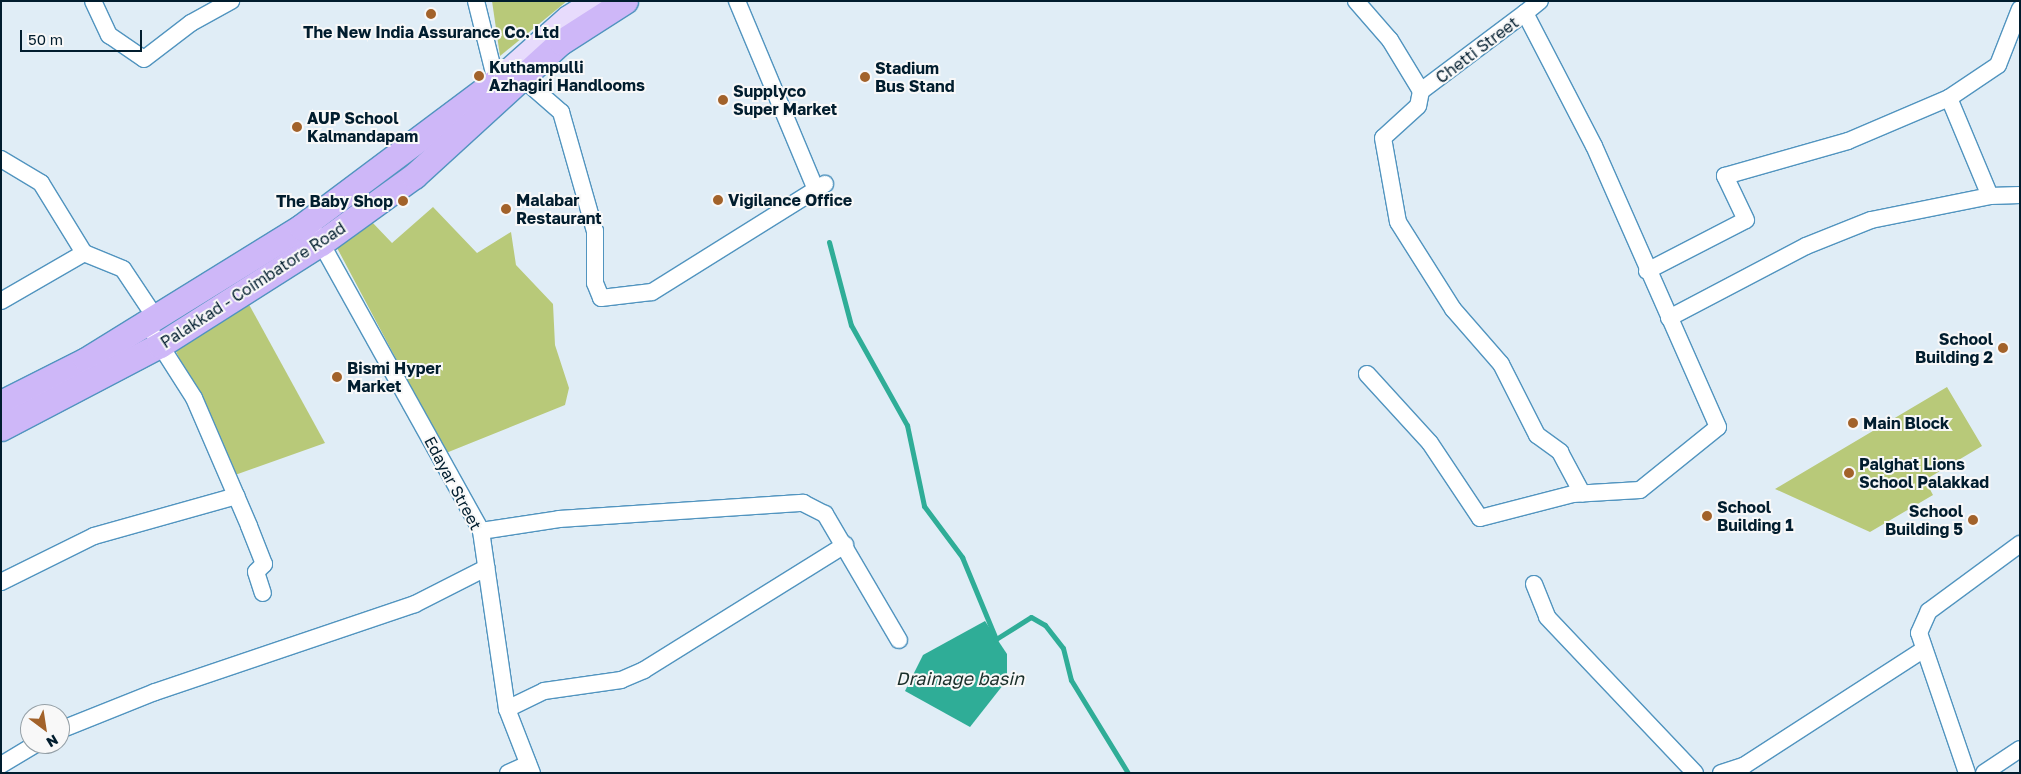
<!DOCTYPE html>
<style>
body{margin:0}
#map{position:relative;width:2021px;height:774px;overflow:hidden;background:#e0edf6;font-family:"Golos Text",sans-serif}
div>[style]{position:absolute}
[style*='--x']{left:calc(var(--x)*1px);top:calc(var(--y)*1px);width:calc(var(--w)*1px);rotate:calc(var(--a)*1deg)}
.green>*{inset:0;background:#b8c979}
.water>*{inset:0;background:#2fad97}
.stream>*{height:5px;margin:-2.5px;padding:0 2.5px;transform-origin:2.5px;border-radius:2.5px;background:#2fad97}
.roads{filter:drop-shadow(1px 0 #5194bf) drop-shadow(-1px 0 #5194bf) drop-shadow(0 1px #5194bf) drop-shadow(0 -1px #5194bf)}
.street>*{height:16px;margin:-8px;padding:0 8px;transform-origin:8px;border-radius:8px;background:#fff}
.secondary>*{height:22px;margin:-11px;padding:0 11px;transform-origin:11px;border-radius:11px;background:#e7dbfc}
.primary>*{height:25px;margin:-12.5px;padding:0 12.5px;transform-origin:12.5px;border-radius:12.5px;background:#ceb7f8}
.dots>*{width:14px;height:14px;translate:-50% -50%;box-sizing:border-box;border:2px solid #f8f8f8;border-radius:50%}
span{translate:-50% -50%;white-space:nowrap;text-align:center;line-height:1.15;-webkit-text-stroke:4px #f8f8f8;paint-order:stroke}
.poi-label{font-size:16px;color:#011d2e;font-weight:700}
.left{translate:0 -50%;text-align:left}
.right{translate:-100% -50%;text-align:right}
.street-label{font-size:16px;color:#011d2e}
.water-label{font-size:18px;color:#1b302b;font-style:italic}
.frame{position:absolute;inset:0;border:2px solid #011d2e;pointer-events:none}
.north{position:absolute;left:20px;top:704px;width:50px;height:50px;box-sizing:border-box;background:#f8f8f8;border:1px solid #95a0a7;border-radius:50%;rotate:149deg;font-size:14px;font-weight:700;line-height:20px;text-align:center;color:#011d2e}
.north::after{content:'';display:block;margin:auto;width:18px;height:22px;background:#a2622a;clip-path:polygon(50% 0,100% 100%,50% 72%,0 100%)}
.scale{position:absolute;left:20px;top:30px;width:122px;height:22px;box-sizing:border-box;border:2px solid #011d2e;border-top:0;padding-left:6px;font-size:15px;line-height:18px;white-space:nowrap;color:#011d2e;-webkit-text-stroke:4px #f8f8f8;paint-order:stroke}
</style>
<div id="map">
<div class="green">
<div style="clip-path:polygon(492px 1px,567px 1px,500px 56px)"></div>
<div style="clip-path:polygon(433px 207px,477px 253px,511px 232px,516px 265px,553px 304px,555px 345px,569px 388px,565px 405px,446px 453px,335px 244px,371px 221px,392px 243px)"></div>
<div style="clip-path:polygon(246px 299px,325px 443px,235px 475px,171px 341px)"></div>
<div style="clip-path:polygon(1947px 387px,1982px 446px,1925px 480px,1933px 495px,1870px 532px,1775px 489px)"></div>
</div>
<div class="water">
<div style="clip-path:polygon(985px 621px,1007px 654px,1007px 680px,970px 727px,905px 691px,923px 655px)"></div>
</div>
<div class="stream">
<div style="--x:829;--y:242;--w:86;--a:75.2"></div>
<div style="--x:851;--y:325;--w:115;--a:60.8"></div>
<div style="--x:907;--y:425;--w:83;--a:78.1"></div>
<div style="--x:924;--y:506;--w:64;--a:53.3"></div>
<div style="--x:962;--y:557;--w:89;--a:67.5"></div>
<div style="--x:996;--y:639;--w:41;--a:-32.2"></div>
<div style="--x:1031;--y:617;--w:16;--a:30"></div>
<div style="--x:1045;--y:625;--w:29;--a:52"></div>
<div style="--x:1063;--y:648;--w:33;--a:76"></div>
<div style="--x:1071;--y:680;--w:109;--a:58.5"></div>
</div>
<div class="roads">
<div class="street">
<div style="--x:93;--y:1;--w:38;--a:65"></div>
<div style="--x:109;--y:35;--w:42;--a:34.4"></div>
<div style="--x:144;--y:59;--w:59;--a:-37.5"></div>
<div style="--x:191;--y:23;--w:46;--a:-28.8"></div>
<div style="--x:476;--y:1;--w:91;--a:76"></div>
<div style="--x:737;--y:1;--w:205;--a:67.3"></div>
<div style="--x:1356;--y:1;--w:52;--a:48.9"></div>
<div style="--x:1390;--y:40;--w:60;--a:58.7"></div>
<div style="--x:1421;--y:91;--w:130;--a:-36.9"></div>
<div style="--x:522;--y:78;--w:52;--a:41.1"></div>
<div style="--x:561;--y:112;--w:124;--a:74.1"></div>
<div style="--x:595;--y:231;--w:52;--a:90"></div>
<div style="--x:595;--y:283;--w:16;--a:68"></div>
<div style="--x:601;--y:298;--w:51;--a:-6.7"></div>
<div style="--x:652;--y:292;--w:204;--a:-32"></div>
<div style="--x:1421;--y:91;--w:15;--a:101"></div>
<div style="--x:1418;--y:106;--w:47;--a:137.6"></div>
<div style="--x:1383;--y:138;--w:85;--a:79.9"></div>
<div style="--x:1398;--y:222;--w:103;--a:57.7"></div>
<div style="--x:1453;--y:309;--w:73;--a:48.9"></div>
<div style="--x:1501;--y:364;--w:80;--a:63.1"></div>
<div style="--x:1537;--y:435;--w:29;--a:36"></div>
<div style="--x:1560;--y:452;--w:47;--a:61.8"></div>
<div style="--x:1949;--y:98;--w:59;--a:-34"></div>
<div style="--x:1998;--y:65;--w:60;--a:-68.6"></div>
<div style="--x:1;--y:159;--w:47;--a:31"></div>
<div style="--x:41;--y:183;--w:82;--a:58.4"></div>
<div style="--x:316;--y:234;--w:340;--a:60.9"></div>
<div style="--x:481;--y:531;--w:180;--a:81.7"></div>
<div style="--x:507;--y:709;--w:69;--a:68.7"></div>
<div style="--x:1647;--y:271;--w:111;--a:-27.3"></div>
<div style="--x:1746;--y:220;--w:49;--a:-115.5"></div>
<div style="--x:1725;--y:176;--w:128;--a:-15.9"></div>
<div style="--x:1848;--y:141;--w:110;--a:-23.1"></div>
<div style="--x:1949;--y:98;--w:106;--a:67.3"></div>
<div style="--x:1990;--y:196;--w:30;--a:-2"></div>
<div style="--x:1;--y:301;--w:96;--a:-30"></div>
<div style="--x:84;--y:253;--w:42;--a:22.3"></div>
<div style="--x:123;--y:269;--w:58;--a:56.3"></div>
<div style="--x:1669;--y:318;--w:155;--a:-27.7"></div>
<div style="--x:1806;--y:246;--w:70;--a:-21.8"></div>
<div style="--x:1871;--y:220;--w:121;--a:-11.4"></div>
<div style="--x:155;--y:337;--w:72;--a:57.4"></div>
<div style="--x:194;--y:398;--w:139;--a:66.7"></div>
<div style="--x:249;--y:526;--w:41;--a:68.5"></div>
<div style="--x:264;--y:564;--w:11;--a:135"></div>
<div style="--x:256;--y:572;--w:22;--a:72"></div>
<div style="--x:1367;--y:374;--w:93;--a:47.6"></div>
<div style="--x:1430;--y:443;--w:90;--a:56.3"></div>
<div style="--x:1480;--y:518;--w:96;--a:-14.5"></div>
<div style="--x:1573;--y:494;--w:67;--a:-3.4"></div>
<div style="--x:1640;--y:490;--w:100;--a:-38.9"></div>
<div style="--x:1718;--y:427;--w:307;--a:-113.8"></div>
<div style="--x:1594;--y:146;--w:150;--a:-117.4"></div>
<div style="--x:1525;--y:13;--w:19;--a:-39"></div>
<div style="--x:481;--y:531;--w:79;--a:-8.7"></div>
<div style="--x:559;--y:519;--w:245;--a:-3.8"></div>
<div style="--x:803;--y:503;--w:25;--a:27"></div>
<div style="--x:825;--y:514;--w:146;--a:59.6"></div>
<div style="--x:1;--y:582;--w:104;--a:-26.3"></div>
<div style="--x:94;--y:536;--w:148;--a:-15.7"></div>
<div style="--x:1534;--y:584;--w:35;--a:68"></div>
<div style="--x:1547;--y:617;--w:215;--a:46.5"></div>
<div style="--x:507;--y:709;--w:41;--a:-25.9"></div>
<div style="--x:544;--y:691;--w:78;--a:-8.1"></div>
<div style="--x:621;--y:680;--w:25;--a:-23"></div>
<div style="--x:644;--y:670;--w:237;--a:-31.9"></div>
<div style="--x:60;--y:730;--w:102;--a:-21.8"></div>
<div style="--x:155;--y:692;--w:274;--a:-18.7"></div>
<div style="--x:415;--y:604;--w:80;--a:-26.9"></div>
<div style="--x:1;--y:765;--w:41;--a:-31"></div>
<div style="--x:508;--y:773;--w:22;--a:-24"></div>
<div style="--x:1721;--y:773;--w:25;--a:-18"></div>
<div style="--x:1745;--y:765;--w:212;--a:-32.9"></div>
<div style="--x:1967;--y:773;--w:148;--a:-108.9"></div>
<div style="--x:1919;--y:633;--w:24;--a:-66"></div>
<div style="--x:1929;--y:611;--w:113;--a:-36.4"></div>
<div style="--x:1984;--y:773;--w:43;--a:-33.7"></div>
</div>
<div class="secondary">
<div style="--x:496;--y:81;--w:96;--a:-41.6"></div>
<div style="--x:568;--y:17;--w:31;--a:-32"></div>
</div>
<div class="primary">
<div style="--x:1;--y:403;--w:95;--a:-26.8"></div>
<div style="--x:86;--y:360;--w:253;--a:-31.7"></div>
<div style="--x:301;--y:227;--w:244;--a:-36.8"></div>
<div style="--x:1;--y:428;--w:179;--a:-27.6"></div>
<div style="--x:160;--y:345;--w:191;--a:-32.4"></div>
<div style="--x:321;--y:243;--w:115;--a:-35.8"></div>
<div style="--x:414;--y:176;--w:199;--a:-42.4"></div>
<div style="--x:561;--y:42;--w:76;--a:-32.6"></div>
</div>
</div>
<div class="dots">
<div style="left:431px;top:14px;background:#a2622a"></div>
<div style="left:479px;top:76px;background:#a2622a"></div>
<div style="left:865px;top:77px;background:#a2622a"></div>
<div style="left:723px;top:100px;background:#a2622a"></div>
<div style="left:297px;top:127px;background:#a2622a"></div>
<div style="left:718px;top:200px;background:#a2622a"></div>
<div style="left:403px;top:201px;background:#a2622a"></div>
<div style="left:506px;top:209px;background:#a2622a"></div>
<div style="left:2003px;top:348px;background:#a2622a"></div>
<div style="left:337px;top:377px;background:#a2622a"></div>
<div style="left:1853px;top:423px;background:#a2622a"></div>
<div style="left:1849px;top:473px;background:#a2622a"></div>
<div style="left:1707px;top:516px;background:#a2622a"></div>
<div style="left:1973px;top:520px;background:#a2622a"></div>
</div>
<div class="poi-label">
<span style="left:431px;top:32px">The New India Assurance Co. Ltd</span>
<span class="left" style="left:489px;top:76px">Kuthampulli<br>Azhagiri Handlooms</span>
<span class="left" style="left:875px;top:77px">Stadium<br>Bus Stand</span>
<span class="left" style="left:733px;top:100px">Supplyco<br>Super Market</span>
<span class="left" style="left:307px;top:127px">AUP School<br>Kalmandapam</span>
<span class="left" style="left:516px;top:209px">Malabar<br>Restaurant</span>
<span class="left" style="left:728px;top:200px">Vigilance Office</span>
<span class="right" style="left:393px;top:201px">The Baby Shop</span>
<span class="right" style="left:1993px;top:348px">School<br>Building 2</span>
<span class="left" style="left:347px;top:377px">Bismi Hyper<br>Market</span>
<span class="left" style="left:1863px;top:423px">Main Block</span>
<span class="left" style="left:1859px;top:473px">Palghat Lions<br>School Palakkad</span>
<span class="left" style="left:1717px;top:516px">School<br>Building 1</span>
<span class="right" style="left:1963px;top:520px">School<br>Building 5</span>
</div>
<div class="street-label">
<span style="left:1477px;top:50px;rotate:-37deg">Chetti Street</span>
<span style="left:253px;top:285px;rotate:-33deg">Palakkad - Coimbatore Road</span>
<span style="left:453px;top:483px;rotate:62deg">Edayar Street</span>
</div>
<div class="water-label">
<span style="left:960px;top:678px">Drainage basin</span>
</div>
<div class="frame"></div>
<div class="north">N</div>
<div class="scale">50 m</div>
</div>
